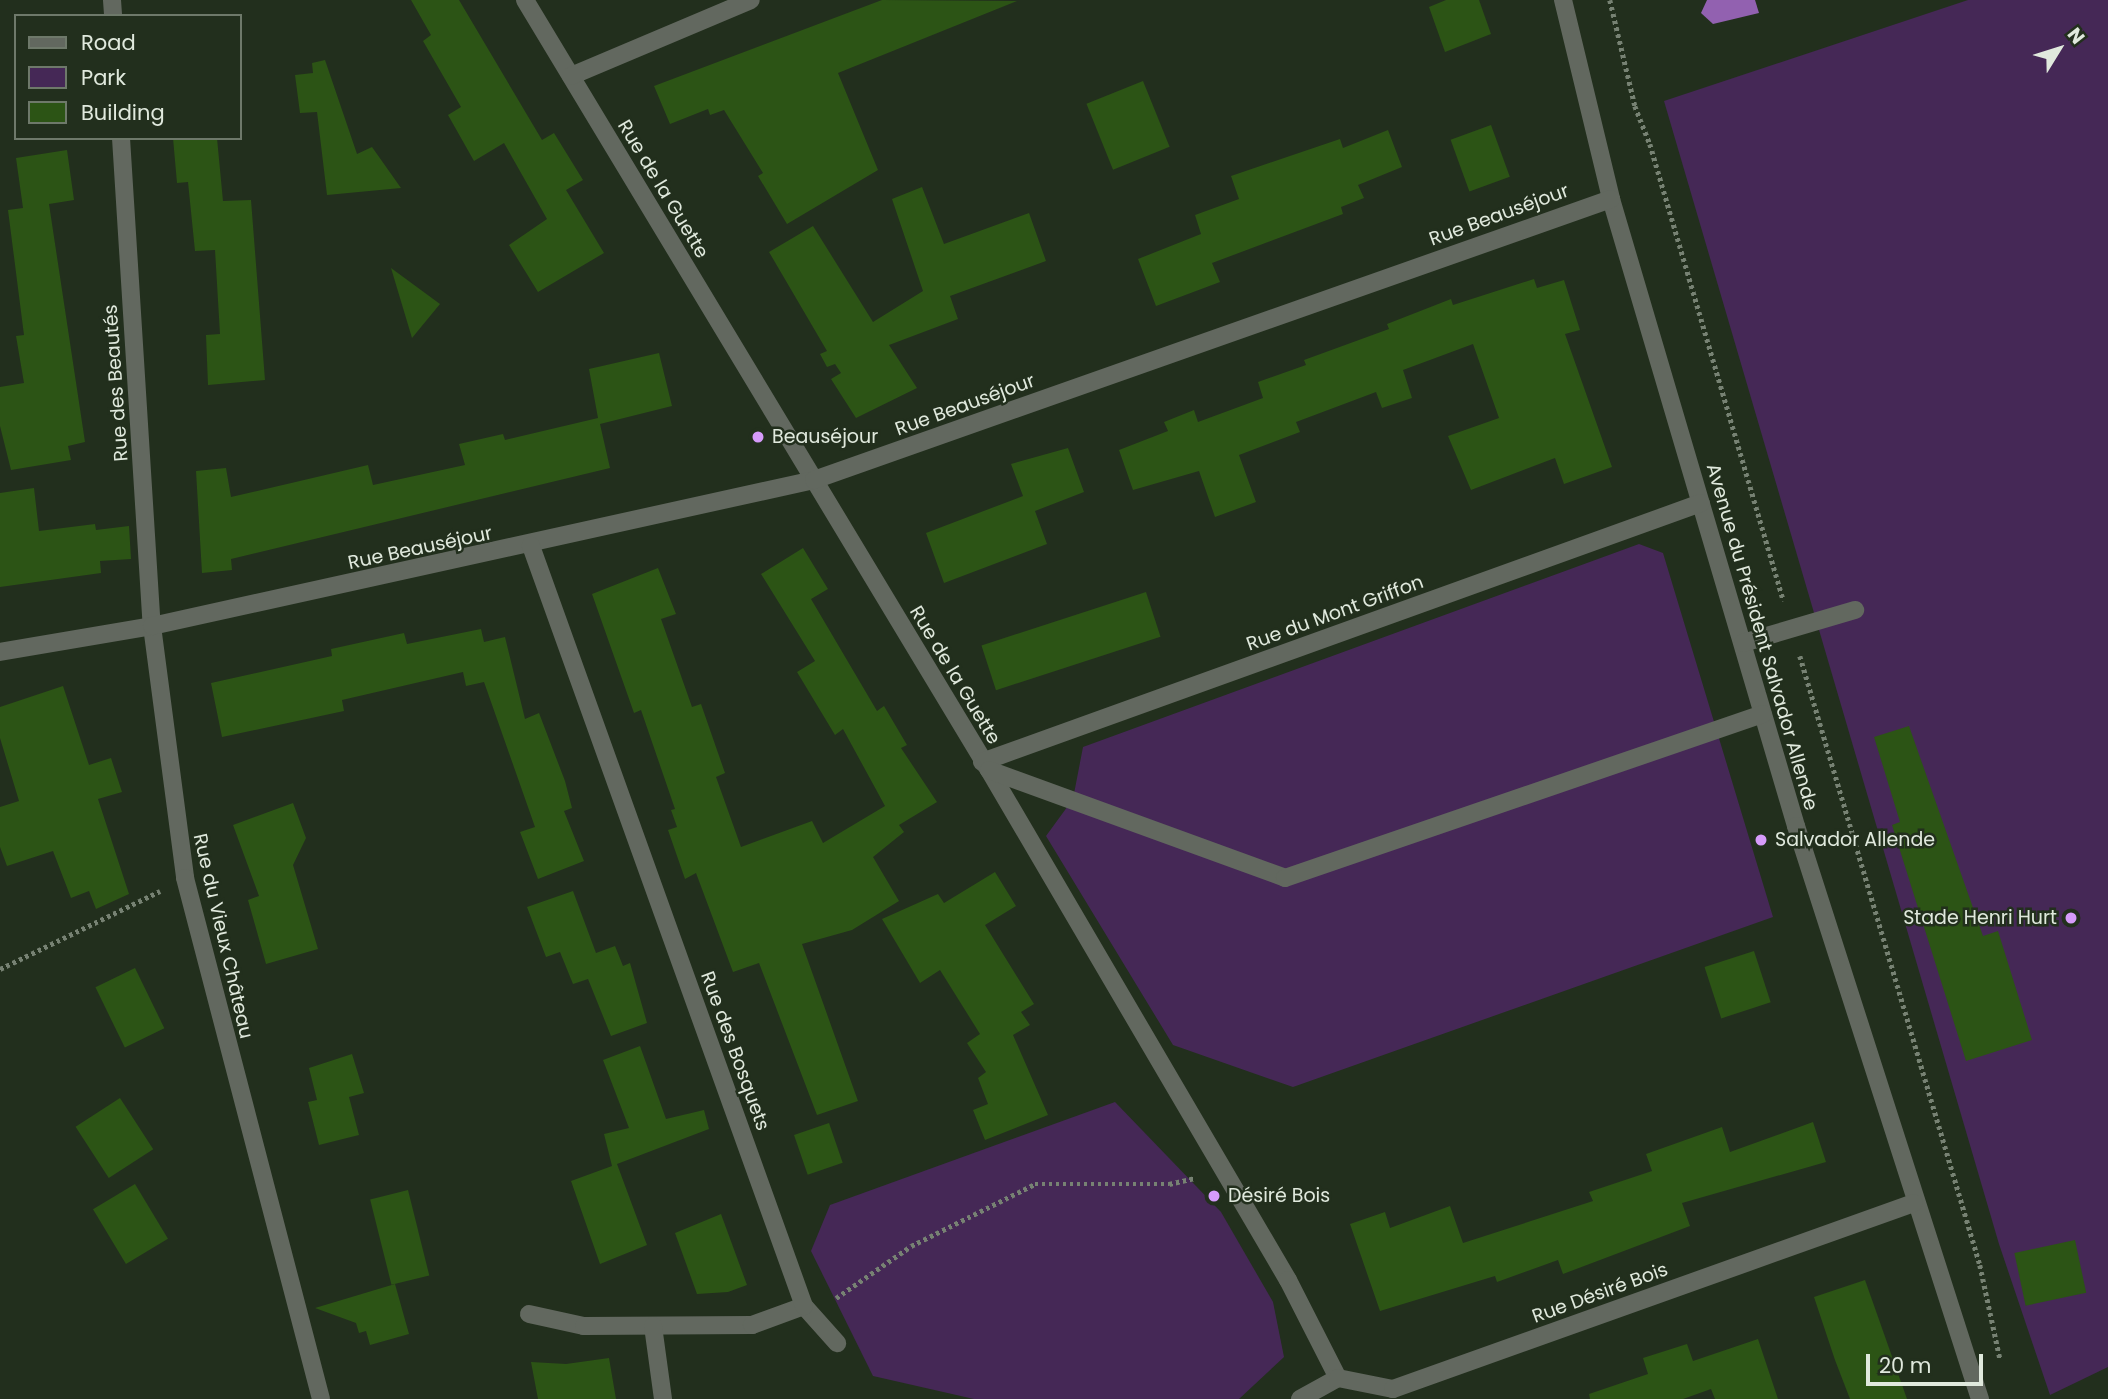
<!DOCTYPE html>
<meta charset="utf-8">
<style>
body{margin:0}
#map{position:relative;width:2108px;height:1399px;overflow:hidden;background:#222f1d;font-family:Poppins,sans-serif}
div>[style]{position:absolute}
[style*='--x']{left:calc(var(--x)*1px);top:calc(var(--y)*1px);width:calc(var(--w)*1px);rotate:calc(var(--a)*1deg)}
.green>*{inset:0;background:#452856}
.water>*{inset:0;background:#9261b0}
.building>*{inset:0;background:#2c5415;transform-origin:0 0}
.path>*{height:4.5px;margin-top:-2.25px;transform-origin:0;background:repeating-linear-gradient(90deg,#778273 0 3.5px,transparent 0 7px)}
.minor>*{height:18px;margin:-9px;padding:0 9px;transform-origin:9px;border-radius:9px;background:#62685f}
.dots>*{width:19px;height:19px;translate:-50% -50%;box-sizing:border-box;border:4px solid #222f1d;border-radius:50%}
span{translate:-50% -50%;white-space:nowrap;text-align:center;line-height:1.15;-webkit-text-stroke:5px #222f1d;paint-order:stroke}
.street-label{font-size:19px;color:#e0e9dd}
.poi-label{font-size:19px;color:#e0e9dd}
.left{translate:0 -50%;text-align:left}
.right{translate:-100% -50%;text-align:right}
.legend{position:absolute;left:14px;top:14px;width:228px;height:126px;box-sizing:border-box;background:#222f1d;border:2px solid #6e796a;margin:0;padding:9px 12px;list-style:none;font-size:21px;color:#e0e9dd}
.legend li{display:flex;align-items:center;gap:14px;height:35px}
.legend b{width:35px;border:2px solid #6e796a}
.north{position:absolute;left:2024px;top:14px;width:70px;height:70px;-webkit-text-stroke:5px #222f1d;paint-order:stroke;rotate:52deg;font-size:19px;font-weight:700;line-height:28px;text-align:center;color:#e0e9dd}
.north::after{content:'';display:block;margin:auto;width:24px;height:32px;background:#e0e9dd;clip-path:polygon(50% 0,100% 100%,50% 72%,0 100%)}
.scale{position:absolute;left:1866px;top:1354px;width:117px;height:32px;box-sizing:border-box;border:4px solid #e0e9dd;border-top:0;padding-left:9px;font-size:21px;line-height:24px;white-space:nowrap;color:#e0e9dd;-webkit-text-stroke:5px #222f1d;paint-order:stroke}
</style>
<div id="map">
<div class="green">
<div style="clip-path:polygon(1968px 0,2108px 0,2108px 1367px,2050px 1395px,1999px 1244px,1664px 101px)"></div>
<div style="clip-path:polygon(1639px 544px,1663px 553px,1773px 917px,1293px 1087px,1173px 1045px,1046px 836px,1073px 799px,1083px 747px)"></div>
<div style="clip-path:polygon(1115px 1102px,1221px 1212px,1273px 1302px,1284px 1357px,1239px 1399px,974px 1399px,873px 1376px,811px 1251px,830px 1205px)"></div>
</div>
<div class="water">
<div style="clip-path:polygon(1707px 0,1755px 0,1759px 13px,1713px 24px,1701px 13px)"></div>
</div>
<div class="building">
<div style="clip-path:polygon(411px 0,459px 0,542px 140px,554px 133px,583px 180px,566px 190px,604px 253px,538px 292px,509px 245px,547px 219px,504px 143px,474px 161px,448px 115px,461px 107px,423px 41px,431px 35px)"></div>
<div style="clip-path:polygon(882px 0,1017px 1px,838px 73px,878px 170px,787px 224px,758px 176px,763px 173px,724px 110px,710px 115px,708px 109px,670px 124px,654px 86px)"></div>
<div style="clip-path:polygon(1446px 0,1479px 0,1491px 34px,1445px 52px,1429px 7px)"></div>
<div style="clip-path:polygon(325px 60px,357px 154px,372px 147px,401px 188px,327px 195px,317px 112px,300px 113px,295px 75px,313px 73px,312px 63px)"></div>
<div style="left:1143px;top:81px;width:71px;height:61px;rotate:68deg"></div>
<div style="left:1491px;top:125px;width:55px;height:43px;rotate:70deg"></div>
<div style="clip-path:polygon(1388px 130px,1402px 167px,1358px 185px,1364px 198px,1341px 207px,1343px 214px,1212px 263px,1220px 282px,1156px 306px,1138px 259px,1201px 234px,1195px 215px,1239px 199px,1231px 176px,1340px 139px,1343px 148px)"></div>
<div style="clip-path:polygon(173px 138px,217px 138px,223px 201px,251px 200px,265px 380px,208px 385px,206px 335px,220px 334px,215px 250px,195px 251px,188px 182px,177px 183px)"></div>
<div style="clip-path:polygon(67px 150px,74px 200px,49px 204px,85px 442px,68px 446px,71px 460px,11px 470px,0 426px,0 387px,24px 383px,16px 336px,24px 335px,8px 210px,23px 208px,16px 158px)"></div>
<div style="clip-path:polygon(922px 187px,944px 244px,1029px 213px,1046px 261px,950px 296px,958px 319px,889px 345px,917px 388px,856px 418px,831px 379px,841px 373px,835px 364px,827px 367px,820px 354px,827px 351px,769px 252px,813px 226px,873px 322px,923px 291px,892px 199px)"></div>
<div style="clip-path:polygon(391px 268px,440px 304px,412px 338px)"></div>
<div style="clip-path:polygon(1534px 279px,1537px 288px,1564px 280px,1580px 330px,1565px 334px,1612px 467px,1564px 484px,1555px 458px,1471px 490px,1448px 436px,1499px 418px,1473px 344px,1403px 370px,1412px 398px,1382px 408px,1376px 392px,1296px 422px,1300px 432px,1239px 455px,1256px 502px,1215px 517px,1199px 471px,1133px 490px,1119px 450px,1168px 431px,1164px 422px,1194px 410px,1198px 422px,1263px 398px,1258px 382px,1306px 365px,1304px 360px,1389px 329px,1387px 324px,1451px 299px,1453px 305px)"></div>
<div style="clip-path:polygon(659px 353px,672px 406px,600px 424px,610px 468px,231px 559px,232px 570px,202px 573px,196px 471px,226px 468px,231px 497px,368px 465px,373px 485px,465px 465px,459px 444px,503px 434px,505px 440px,598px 418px,589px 369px)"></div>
<div style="clip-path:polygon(1068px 448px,1084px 492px,1035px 511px,1047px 544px,944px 583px,926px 533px,1023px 496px,1011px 464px)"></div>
<div style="clip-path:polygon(34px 488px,39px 531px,95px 524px,96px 530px,129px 526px,131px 559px,100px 561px,101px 573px,0 587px,0 493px)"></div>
<div style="clip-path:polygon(803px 548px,828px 589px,811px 599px,877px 711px,884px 706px,907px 745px,901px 748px,937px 802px,899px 825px,904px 832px,873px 857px,899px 901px,852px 930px,802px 944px,858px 1101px,817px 1115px,759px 963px,733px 972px,696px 873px,685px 879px,668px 830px,677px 827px,671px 810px,675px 809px,641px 710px,634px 713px,592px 594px,658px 568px,676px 614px,661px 619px,692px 707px,701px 704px,725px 773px,716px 777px,741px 847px,812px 821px,823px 843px,885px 806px,843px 729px,835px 735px,797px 672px,815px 661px,761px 574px)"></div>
<div style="left:1146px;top:592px;width:47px;height:173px;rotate:72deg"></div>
<div style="clip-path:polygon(481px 629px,484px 642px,505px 637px,525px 719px,539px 713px,565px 781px,572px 808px,564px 811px,584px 861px,538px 879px,520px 832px,535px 827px,484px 682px,466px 686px,463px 672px,342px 700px,344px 711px,222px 737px,211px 683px,332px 656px,331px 649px,404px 633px,407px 644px)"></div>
<div style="clip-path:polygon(63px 686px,89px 765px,111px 758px,122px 792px,98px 799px,129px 894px,96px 909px,89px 891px,71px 898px,53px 851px,7px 866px,0 847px,0 807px,19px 801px,0 738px,0 707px)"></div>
<div style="clip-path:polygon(1909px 726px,1983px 936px,1998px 931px,2032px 1040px,1966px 1061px,1892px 825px,1900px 822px,1874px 737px)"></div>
<div style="clip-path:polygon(293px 803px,306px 838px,293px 865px,318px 949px,266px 964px,248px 900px,259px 896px,233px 825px)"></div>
<div style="clip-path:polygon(995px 872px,1016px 906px,985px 925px,1034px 1004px,1021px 1012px,1030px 1025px,1013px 1035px,1048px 1115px,985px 1140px,973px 1110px,988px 1104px,978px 1078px,986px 1072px,967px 1043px,980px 1034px,940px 970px,920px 983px,882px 919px,938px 894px,944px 903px)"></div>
<div style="clip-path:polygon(573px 891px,596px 953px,615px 946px,623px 966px,630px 963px,647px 1023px,611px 1036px,588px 979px,573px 984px,560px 952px,546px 957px,527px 907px)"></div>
<div style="left:1754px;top:951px;width:54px;height:52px;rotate:72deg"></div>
<div style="left:135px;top:968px;width:67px;height:44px;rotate:64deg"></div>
<div style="clip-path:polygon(640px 1046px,666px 1119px,704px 1110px,709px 1129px,617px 1164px,647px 1245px,600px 1264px,571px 1181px,612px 1166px,604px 1134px,629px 1128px,603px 1060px)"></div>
<div style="clip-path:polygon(352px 1054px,364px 1093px,349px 1097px,359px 1135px,319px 1145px,308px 1102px,317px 1100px,309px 1068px)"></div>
<div style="left:120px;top:1098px;width:61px;height:53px;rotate:57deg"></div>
<div style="clip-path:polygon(1813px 1122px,1826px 1162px,1682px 1203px,1690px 1226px,1563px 1274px,1558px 1260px,1497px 1282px,1495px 1276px,1380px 1311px,1350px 1224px,1385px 1212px,1390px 1228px,1450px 1206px,1463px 1243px,1593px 1201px,1589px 1192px,1652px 1171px,1646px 1154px,1722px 1127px,1730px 1152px)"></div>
<div style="left:829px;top:1123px;width:42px;height:37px;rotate:71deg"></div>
<div style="left:135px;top:1184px;width:64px;height:49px;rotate:59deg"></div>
<div style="left:408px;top:1190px;width:88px;height:39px;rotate:76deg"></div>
<div style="clip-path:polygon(721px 1214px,747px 1285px,728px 1292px,697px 1294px,675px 1233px)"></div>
<div style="left:2075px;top:1240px;width:54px;height:62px;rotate:78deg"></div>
<div style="clip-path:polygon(1865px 1280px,1907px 1399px,1850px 1399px,1835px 1360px,1814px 1297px)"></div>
<div style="clip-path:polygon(395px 1284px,409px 1334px,370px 1345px,366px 1331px,359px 1333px,356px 1323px,315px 1308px)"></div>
<div style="clip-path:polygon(1758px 1339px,1778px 1399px,1715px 1399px,1711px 1389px,1683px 1399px,1590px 1399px,1589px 1394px,1648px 1374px,1643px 1358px,1687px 1344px,1693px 1361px)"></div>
<div style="clip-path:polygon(609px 1358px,616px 1399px,538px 1399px,531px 1362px,566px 1364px)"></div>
</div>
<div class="path">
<div style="--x:1610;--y:0;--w:109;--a:76.7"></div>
<div style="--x:1635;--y:106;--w:41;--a:68.5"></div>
<div style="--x:1650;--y:144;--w:476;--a:73.7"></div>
<div style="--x:1800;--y:656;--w:635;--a:73.53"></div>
<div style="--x:1980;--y:1265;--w:95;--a:77.9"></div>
<div style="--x:0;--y:969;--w:178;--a:-26"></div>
<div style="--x:836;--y:1298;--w:91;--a:-34.7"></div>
<div style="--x:911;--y:1246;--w:139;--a:-26.6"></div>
<div style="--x:1035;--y:1184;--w:134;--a:0"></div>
<div style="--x:1169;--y:1184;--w:26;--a:-13"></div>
</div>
<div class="minor">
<div style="--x:112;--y:0;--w:16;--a:86"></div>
<div style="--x:525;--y:0;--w:899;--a:58.93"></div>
<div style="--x:989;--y:770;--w:591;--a:59.62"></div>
<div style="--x:1288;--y:1280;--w:110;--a:63"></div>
<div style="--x:1563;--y:0;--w:205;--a:76.4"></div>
<div style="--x:1611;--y:199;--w:654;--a:73.56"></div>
<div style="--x:1796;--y:826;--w:602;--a:72.2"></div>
<div style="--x:571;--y:76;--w:195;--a:-22.9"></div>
<div style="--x:121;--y:138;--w:489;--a:86.4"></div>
<div style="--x:152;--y:626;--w:254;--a:82.5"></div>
<div style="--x:185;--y:878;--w:538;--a:75.37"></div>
<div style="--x:1743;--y:643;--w:117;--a:-16.4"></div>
<div style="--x:0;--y:652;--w:154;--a:-9.7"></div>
<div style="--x:152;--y:626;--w:678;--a:-12.44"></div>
<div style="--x:814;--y:480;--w:845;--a:-19.42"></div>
<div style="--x:982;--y:762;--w:764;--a:-19.81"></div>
<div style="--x:989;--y:770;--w:315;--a:20"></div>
<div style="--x:1285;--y:878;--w:505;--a:-18.94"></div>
<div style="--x:804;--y:1306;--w:50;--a:48.3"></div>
<div style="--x:529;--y:1314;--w:56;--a:12.3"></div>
<div style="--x:584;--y:1326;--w:168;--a:-0.3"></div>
<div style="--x:752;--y:1325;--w:55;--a:-20.1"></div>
<div style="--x:804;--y:1306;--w:808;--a:-109.76"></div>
<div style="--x:653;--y:1326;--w:74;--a:82.2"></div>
<div style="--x:1300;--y:1399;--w:43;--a:-28.9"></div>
<div style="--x:1338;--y:1378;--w:56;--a:11.3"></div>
<div style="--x:1393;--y:1389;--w:553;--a:-19.65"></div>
</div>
<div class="dots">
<div style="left:758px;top:437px;background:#d69bfa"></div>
<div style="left:1761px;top:840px;background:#d69bfa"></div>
<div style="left:2071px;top:918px;background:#d69bfa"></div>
<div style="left:1214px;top:1196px;background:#d69bfa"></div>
</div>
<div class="street-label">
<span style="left:663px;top:189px;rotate:59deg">Rue de la Guette</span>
<span style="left:1499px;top:215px;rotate:-20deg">Rue Beauséjour</span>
<span style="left:116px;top:383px;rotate:-94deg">Rue des Beautés</span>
<span style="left:965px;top:405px;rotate:-20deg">Rue Beauséjour</span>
<span style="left:420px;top:548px;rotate:-12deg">Rue Beauséjour</span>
<span style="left:1335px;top:613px;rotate:-20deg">Rue du Mont Griffon</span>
<span style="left:1762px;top:637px;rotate:74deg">Avenue du Président Salvador Allende</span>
<span style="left:955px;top:675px;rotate:59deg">Rue de la Guette</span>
<span style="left:223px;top:936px;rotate:77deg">Rue du Vieux Château</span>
<span style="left:735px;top:1051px;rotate:70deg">Rue des Bosquets</span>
<span style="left:1600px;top:1293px;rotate:-20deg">Rue Désiré Bois</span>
</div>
<div class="poi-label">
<span class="left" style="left:772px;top:437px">Beauséjour</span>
<span class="left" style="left:1775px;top:840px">Salvador Allende</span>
<span class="right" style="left:2057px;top:918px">Stade Henri Hurt</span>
<span class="left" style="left:1228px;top:1196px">Désiré Bois</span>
</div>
<ul class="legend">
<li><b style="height:9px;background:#62685f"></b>Road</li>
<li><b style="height:19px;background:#452856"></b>Park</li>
<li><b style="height:19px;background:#2c5415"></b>Building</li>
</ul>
<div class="north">N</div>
<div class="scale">20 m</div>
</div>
